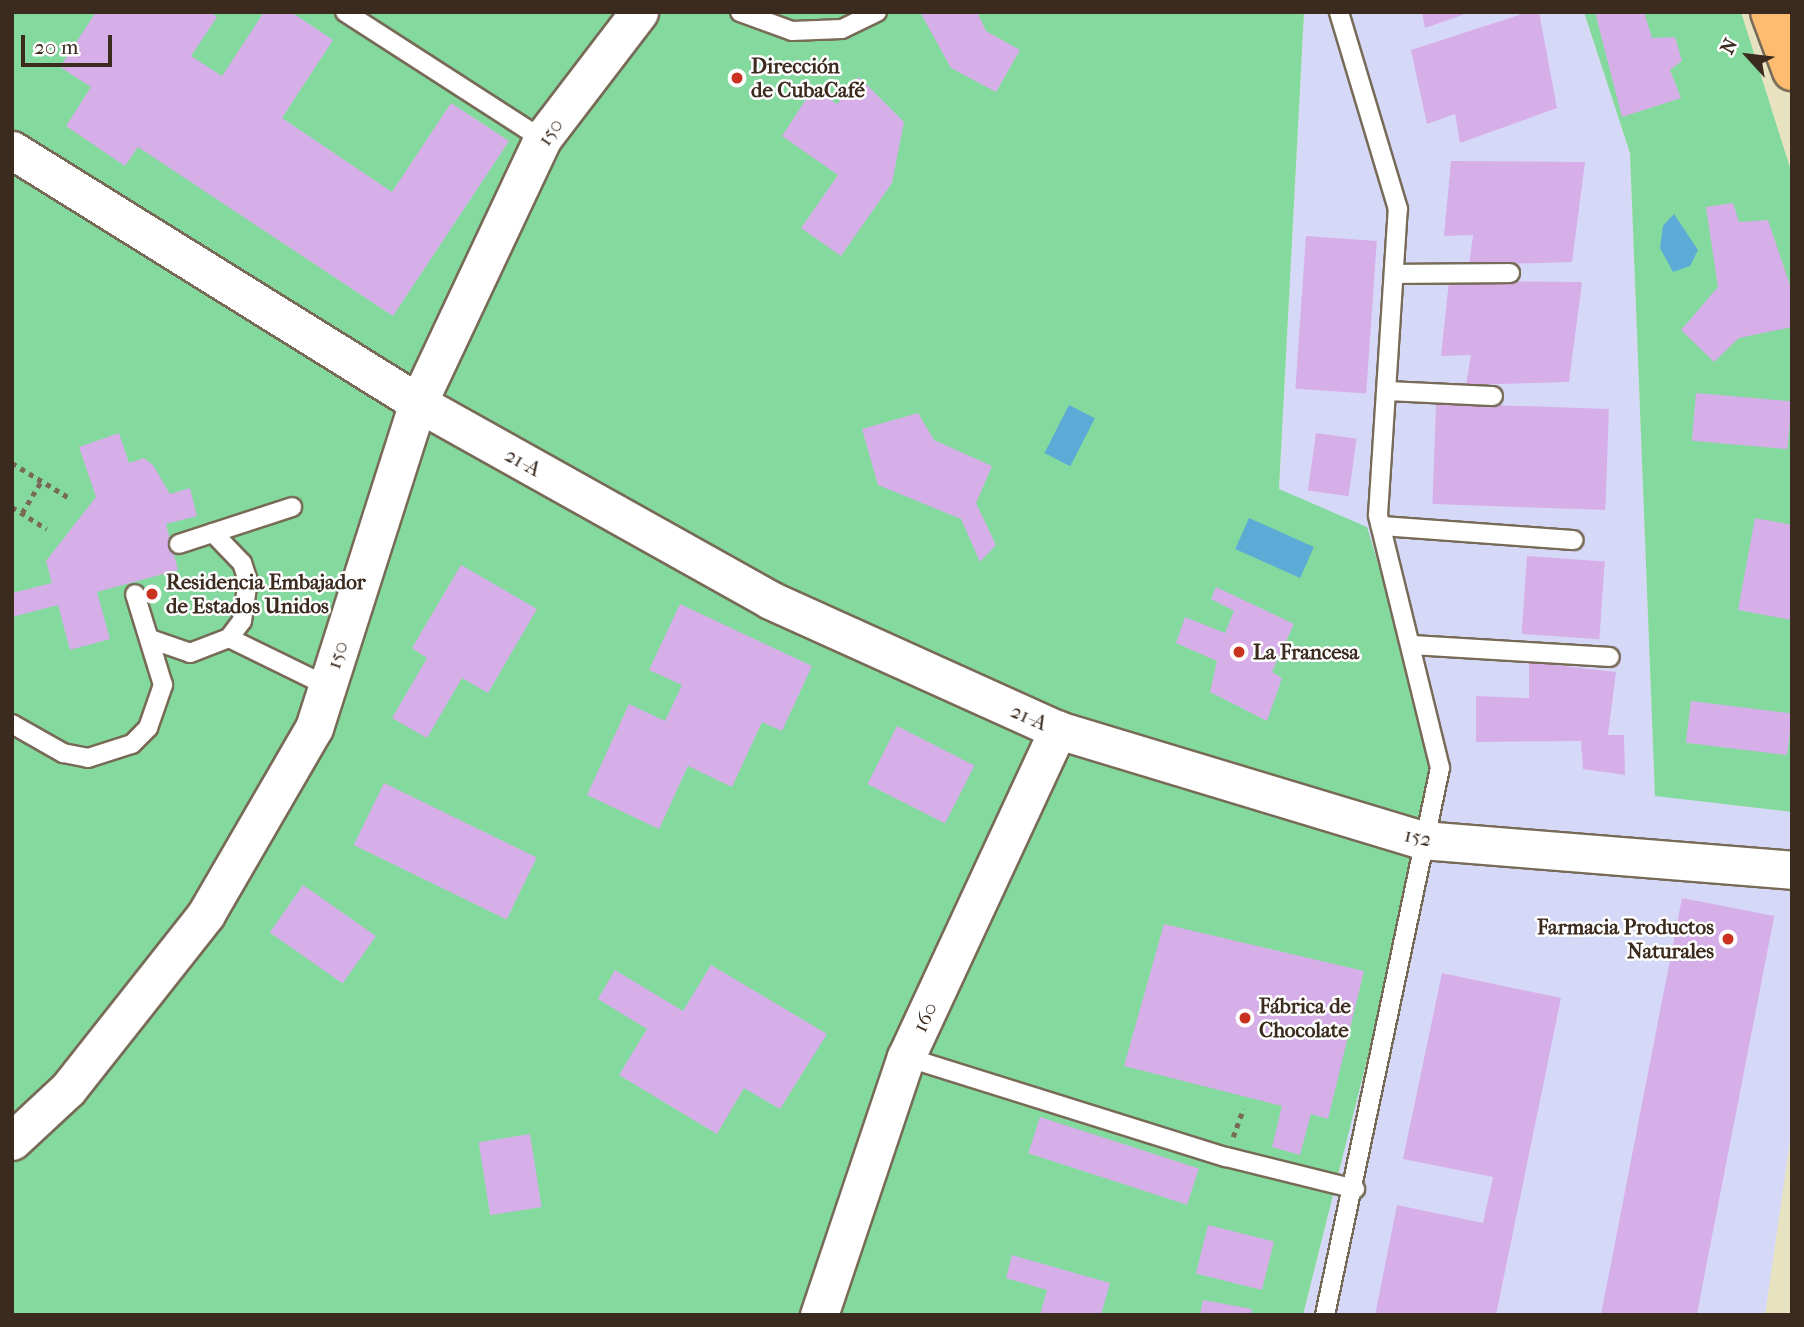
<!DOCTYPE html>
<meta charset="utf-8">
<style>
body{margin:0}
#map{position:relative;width:1804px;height:1327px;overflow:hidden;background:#e7e2c0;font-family:"IM FELL French Canon",serif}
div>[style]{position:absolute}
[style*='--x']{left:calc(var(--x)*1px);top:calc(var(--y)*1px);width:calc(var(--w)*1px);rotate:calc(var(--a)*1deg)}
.built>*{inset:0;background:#d6d8f8}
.green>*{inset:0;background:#84da9e}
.water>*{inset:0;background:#5caad6;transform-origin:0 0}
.building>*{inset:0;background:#d7afe8;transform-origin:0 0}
.path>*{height:4.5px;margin-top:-2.25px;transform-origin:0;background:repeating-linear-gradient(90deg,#776a57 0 5px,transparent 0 10px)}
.roads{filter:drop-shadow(2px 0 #776a57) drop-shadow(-2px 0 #776a57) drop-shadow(0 2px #776a57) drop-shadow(0 -2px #776a57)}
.lane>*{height:18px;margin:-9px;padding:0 9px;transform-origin:9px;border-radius:9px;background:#fff}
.street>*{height:37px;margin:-18.5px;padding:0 18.5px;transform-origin:18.5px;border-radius:18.5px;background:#fff}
.primary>*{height:38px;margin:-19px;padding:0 19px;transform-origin:19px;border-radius:19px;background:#febc70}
.dots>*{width:19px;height:19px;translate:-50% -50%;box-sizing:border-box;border:4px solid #fff;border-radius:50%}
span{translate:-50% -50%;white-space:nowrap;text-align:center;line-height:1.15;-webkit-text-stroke:5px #fff;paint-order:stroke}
.poi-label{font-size:21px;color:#3b2a1e;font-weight:700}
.left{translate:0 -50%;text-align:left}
.right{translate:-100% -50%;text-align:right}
.street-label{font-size:21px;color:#3b2a1e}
.frame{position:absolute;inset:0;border:14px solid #3b2a1e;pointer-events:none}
.north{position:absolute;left:1713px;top:21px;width:70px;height:70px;-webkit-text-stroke:5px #fff;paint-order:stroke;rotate:297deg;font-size:19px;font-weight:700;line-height:28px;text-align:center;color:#3b2a1e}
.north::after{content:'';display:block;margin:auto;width:24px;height:32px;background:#3b2a1e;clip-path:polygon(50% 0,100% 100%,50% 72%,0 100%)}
.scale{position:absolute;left:21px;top:35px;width:91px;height:32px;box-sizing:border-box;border:4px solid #3b2a1e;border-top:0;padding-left:9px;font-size:21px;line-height:24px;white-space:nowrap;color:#3b2a1e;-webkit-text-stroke:5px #fff;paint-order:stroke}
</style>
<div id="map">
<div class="built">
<div style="clip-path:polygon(1304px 12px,1584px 12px,1630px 153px,1655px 795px,1792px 812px,1792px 1127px,1765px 1315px,1303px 1315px,1440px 768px,1279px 489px)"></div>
</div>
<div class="green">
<div style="clip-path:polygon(12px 12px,1304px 12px,1279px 489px,1367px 527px,1440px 768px,1303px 1315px,12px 1315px)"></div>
<div style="clip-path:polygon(1584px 12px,1741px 12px,1792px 174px,1792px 812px,1655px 796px,1630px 153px)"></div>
</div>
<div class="water">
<div style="clip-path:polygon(1674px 214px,1698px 250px,1690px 266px,1673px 272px,1660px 248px,1663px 226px)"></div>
<div style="left:1069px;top:405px;width:29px;height:54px;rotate:27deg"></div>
<div style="left:1249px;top:518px;width:71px;height:34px;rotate:24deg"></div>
</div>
<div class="building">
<div style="clip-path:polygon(96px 12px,210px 12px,217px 17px,191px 56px,222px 76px,264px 12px,291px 12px,333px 40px,282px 118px,392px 192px,451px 103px,509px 141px,393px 316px,138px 147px,125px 166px,66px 126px,91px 87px,60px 67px)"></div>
<div style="clip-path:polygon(920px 12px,977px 12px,986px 31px,1020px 50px,996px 92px,951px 68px)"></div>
<div style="clip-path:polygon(1422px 12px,1468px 12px,1468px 13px,1425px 28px)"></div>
<div style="clip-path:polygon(1528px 12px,1539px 12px,1557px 108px,1460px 143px,1455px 114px,1427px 124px,1411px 50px)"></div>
<div style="clip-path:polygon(1595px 12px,1644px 12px,1652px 38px,1675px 37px,1682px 61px,1670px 70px,1681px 98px,1622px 117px)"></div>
<div style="clip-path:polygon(859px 77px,904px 122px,892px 183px,841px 256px,801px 228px,838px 175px,782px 136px,814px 87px,837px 104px)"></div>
<div style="clip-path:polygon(1451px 161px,1585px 162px,1572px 262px,1469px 265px,1473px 235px,1444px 236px)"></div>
<div style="clip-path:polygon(1733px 203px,1739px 222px,1768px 220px,1792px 291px,1792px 327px,1739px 338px,1714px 362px,1681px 330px,1718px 287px,1706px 207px)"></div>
<div style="left:1306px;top:236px;width:71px;height:153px;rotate:4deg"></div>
<div style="clip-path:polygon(1449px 281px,1582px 282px,1569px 382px,1466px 385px,1471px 355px,1441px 356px)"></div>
<div style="left:1696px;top:393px;width:96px;height:48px;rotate:5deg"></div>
<div style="left:1436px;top:403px;width:173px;height:101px;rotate:2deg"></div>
<div style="clip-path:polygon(918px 413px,934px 440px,992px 466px,976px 503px,996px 545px,980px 562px,961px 519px,878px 485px,862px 429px)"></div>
<div style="clip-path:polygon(119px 433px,129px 463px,144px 458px,153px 465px,170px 494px,190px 488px,197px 516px,166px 524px,178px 570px,97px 592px,110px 639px,70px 650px,58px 605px,12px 617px,12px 593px,52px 583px,46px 561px,96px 497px,79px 447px)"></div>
<div style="left:1316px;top:433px;width:41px;height:58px;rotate:8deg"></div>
<div style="clip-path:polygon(1755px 518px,1792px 525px,1792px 620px,1738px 610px)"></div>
<div style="left:1527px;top:556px;width:78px;height:78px;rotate:4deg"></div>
<div style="clip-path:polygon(461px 565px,537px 609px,488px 693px,462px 678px,427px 738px,392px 718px,427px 658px,412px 648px)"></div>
<div style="clip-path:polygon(1216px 587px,1294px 624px,1272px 672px,1282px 678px,1267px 721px,1210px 692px,1217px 661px,1176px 643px,1185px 617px,1225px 633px,1234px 611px,1211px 599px)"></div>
<div style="clip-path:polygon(680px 604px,812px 666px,782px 731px,762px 722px,732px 787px,688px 766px,659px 829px,587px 795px,629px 704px,665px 721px,682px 685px,649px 670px)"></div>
<div style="clip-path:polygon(1529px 662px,1616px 672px,1608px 735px,1624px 735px,1625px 775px,1583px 769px,1581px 741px,1476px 742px,1476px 696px,1529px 698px)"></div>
<div style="left:1691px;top:701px;width:102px;height:42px;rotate:7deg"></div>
<div style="left:897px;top:726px;width:87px;height:65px;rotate:27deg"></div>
<div style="left:384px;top:783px;width:170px;height:69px;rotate:26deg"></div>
<div style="left:303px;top:885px;width:89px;height:58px;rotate:35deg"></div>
<div style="left:1682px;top:898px;width:94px;height:424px;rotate:11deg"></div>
<div style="clip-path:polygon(1164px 924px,1364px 971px,1328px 1119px,1311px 1114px,1300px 1155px,1272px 1147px,1282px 1106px,1124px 1066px)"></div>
<div style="clip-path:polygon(711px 965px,827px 1034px,780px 1109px,744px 1088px,717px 1134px,619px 1075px,647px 1029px,598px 999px,615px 970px,683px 1011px)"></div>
<div style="clip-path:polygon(1442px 973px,1561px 998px,1496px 1315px,1375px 1315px,1397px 1205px,1483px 1223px,1493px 1177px,1403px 1159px)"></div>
<div style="left:1040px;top:1117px;width:167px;height:38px;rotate:18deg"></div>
<div style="left:530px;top:1134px;width:74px;height:52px;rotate:81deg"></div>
<div style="left:1208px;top:1225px;width:68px;height:50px;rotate:14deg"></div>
<div style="clip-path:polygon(1012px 1255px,1110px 1283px,1101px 1315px,1040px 1315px,1047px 1290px,1006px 1278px)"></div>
<div style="clip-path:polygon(1203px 1300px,1252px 1309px,1251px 1315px,1200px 1315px)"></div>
</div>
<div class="path">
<div style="--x:12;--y:463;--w:66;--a:31.3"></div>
<div style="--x:12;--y:507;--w:41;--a:32.2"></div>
<div style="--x:22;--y:513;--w:37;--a:-59"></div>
<div style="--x:1233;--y:1137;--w:30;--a:-70"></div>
</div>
<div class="roads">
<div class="lane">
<div style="--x:345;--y:12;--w:234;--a:32.8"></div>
<div style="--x:740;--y:12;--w:55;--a:20.1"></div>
<div style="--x:792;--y:31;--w:50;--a:-2.3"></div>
<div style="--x:842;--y:29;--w:39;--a:-26"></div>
<div style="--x:1394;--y:274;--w:116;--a:-0.5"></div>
<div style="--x:1386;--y:391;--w:107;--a:2.7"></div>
<div style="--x:1381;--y:526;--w:193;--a:4.2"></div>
<div style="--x:179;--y:544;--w:119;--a:-18.1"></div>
<div style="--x:229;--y:638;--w:109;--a:26.1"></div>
<div style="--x:153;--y:640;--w:39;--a:19"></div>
<div style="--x:190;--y:653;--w:42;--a:-21"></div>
<div style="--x:229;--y:638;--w:21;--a:-53"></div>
<div style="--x:242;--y:621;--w:40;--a:-81.5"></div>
<div style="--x:248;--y:581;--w:19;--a:-108"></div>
<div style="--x:242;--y:563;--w:42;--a:-134"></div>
<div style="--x:1413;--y:645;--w:197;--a:3.5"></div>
<div style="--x:12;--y:724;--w:59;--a:29.6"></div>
<div style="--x:63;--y:753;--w:25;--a:11"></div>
<div style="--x:88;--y:758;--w:46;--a:-17.7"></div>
<div style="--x:132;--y:744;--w:23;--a:-45"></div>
<div style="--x:148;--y:728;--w:46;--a:-70.8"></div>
<div style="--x:163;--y:685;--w:95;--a:-107.1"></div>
<div style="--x:906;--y:1057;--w:335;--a:17.4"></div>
<div style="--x:1226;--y:1157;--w:133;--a:13.9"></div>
<div style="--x:1325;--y:1315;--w:559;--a:-78.13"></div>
<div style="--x:1440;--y:768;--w:260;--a:-103.8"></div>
<div style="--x:1378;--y:515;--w:307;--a:-86.3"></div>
<div style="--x:1398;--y:209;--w:206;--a:-106.7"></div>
</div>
<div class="street">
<div style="--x:12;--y:150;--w:478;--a:31.9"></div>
<div style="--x:418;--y:403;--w:403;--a:29.2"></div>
<div style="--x:770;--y:600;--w:316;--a:24.3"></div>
<div style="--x:1058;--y:730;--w:380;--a:16.8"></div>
<div style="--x:1422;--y:840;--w:371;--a:4.6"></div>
<div style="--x:12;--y:1141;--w:76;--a:-42.9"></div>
<div style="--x:68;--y:1089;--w:223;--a:-51.7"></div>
<div style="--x:206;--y:914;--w:215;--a:-59.9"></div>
<div style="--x:314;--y:728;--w:341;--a:-72.3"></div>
<div style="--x:418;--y:403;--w:292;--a:-64.8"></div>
<div style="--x:542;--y:139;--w:160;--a:-52.6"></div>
<div style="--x:819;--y:1315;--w:272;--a:-71.4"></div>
<div style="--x:906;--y:1057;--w:361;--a:-65.1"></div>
</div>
<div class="primary">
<div style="--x:1770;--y:12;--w:63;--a:69.6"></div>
</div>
</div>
<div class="dots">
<div style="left:737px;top:78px;background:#c8321e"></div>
<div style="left:152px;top:594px;background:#c8321e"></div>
<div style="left:1239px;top:652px;background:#c8321e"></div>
<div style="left:1728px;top:939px;background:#c8321e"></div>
<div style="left:1245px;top:1018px;background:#c8321e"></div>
</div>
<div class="poi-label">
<span class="left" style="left:751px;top:78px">Dirección<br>de CubaCafé</span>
<span class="left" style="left:166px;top:594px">Residencia Embajador<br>de Estados Unidos</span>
<span class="left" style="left:1253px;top:652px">La Francesa</span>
<span class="right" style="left:1714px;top:939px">Farmacia Productos<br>Naturales</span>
<span class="left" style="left:1259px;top:1018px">Fábrica de<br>Chocolate</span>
</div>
<div class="street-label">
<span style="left:550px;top:132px;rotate:-56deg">150</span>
<span style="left:523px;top:462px;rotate:29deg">21-A</span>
<span style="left:337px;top:655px;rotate:-72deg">150</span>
<span style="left:1029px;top:717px;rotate:24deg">21-A</span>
<span style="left:1418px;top:837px;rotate:12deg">152</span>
<span style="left:925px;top:1017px;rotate:-65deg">160</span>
</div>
<div class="frame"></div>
<div class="north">N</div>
<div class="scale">20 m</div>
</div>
